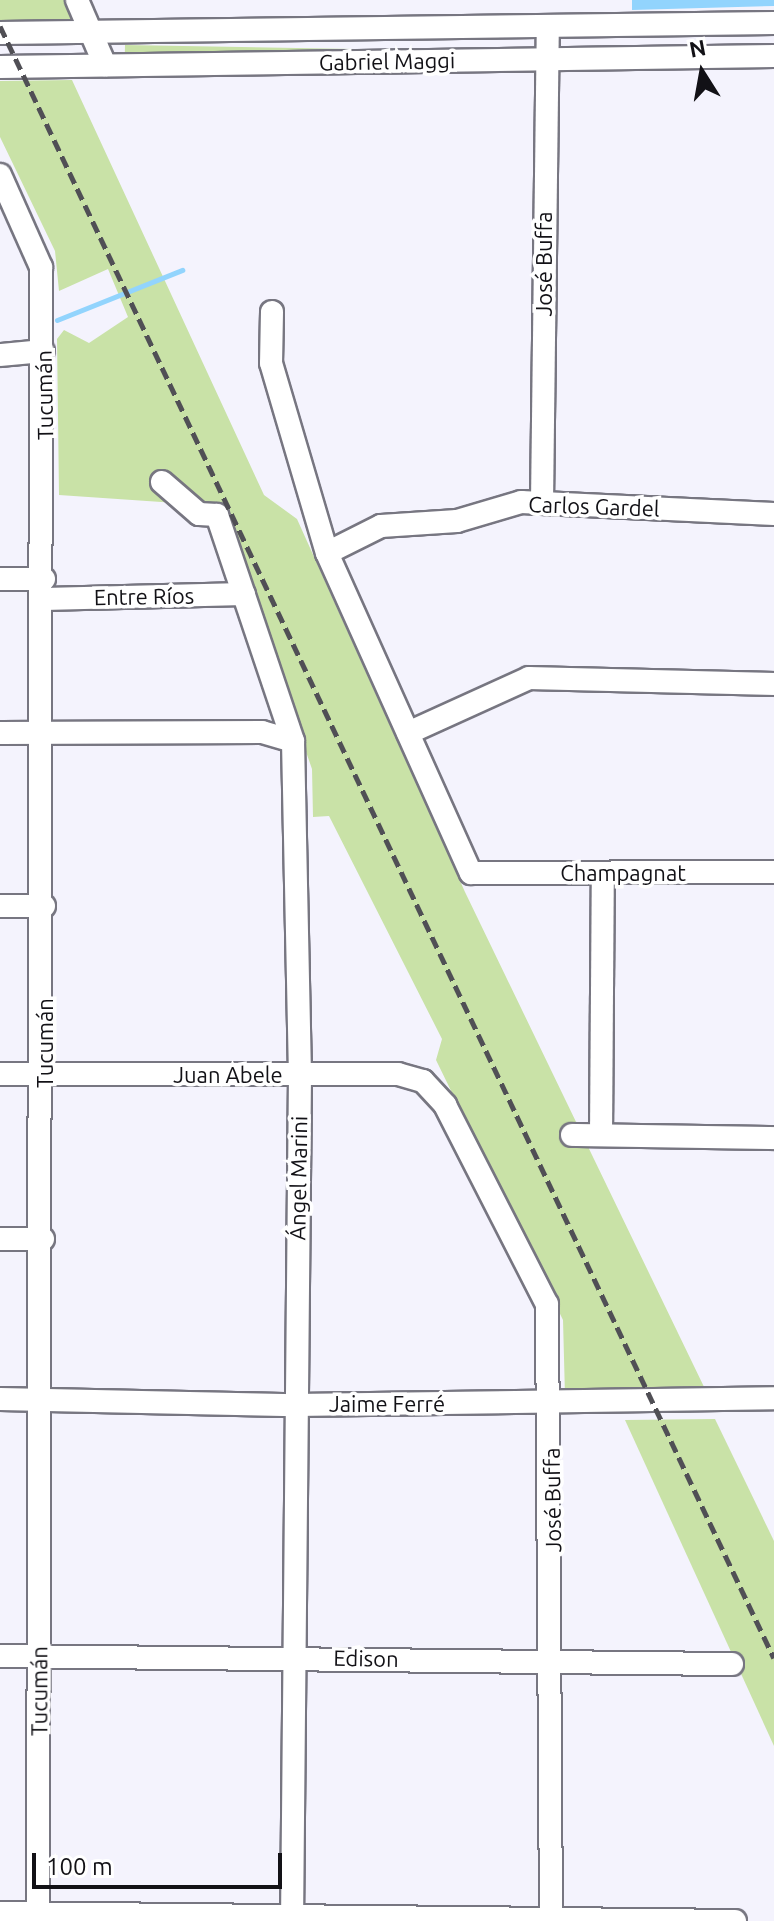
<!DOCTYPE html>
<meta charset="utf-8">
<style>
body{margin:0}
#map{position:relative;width:774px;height:1921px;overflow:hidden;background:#f4f3fd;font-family:Ubuntu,sans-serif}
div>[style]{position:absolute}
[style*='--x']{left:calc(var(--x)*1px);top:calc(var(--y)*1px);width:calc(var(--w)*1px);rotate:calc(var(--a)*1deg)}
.green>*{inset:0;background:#c9e2a7;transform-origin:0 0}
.water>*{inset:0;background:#92d4fd}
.stream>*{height:5px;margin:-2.5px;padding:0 2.5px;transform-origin:2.5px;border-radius:2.5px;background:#92d4fd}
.roads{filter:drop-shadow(2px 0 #777681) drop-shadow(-2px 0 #777681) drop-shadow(0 2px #777681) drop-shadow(0 -2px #777681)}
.minor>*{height:22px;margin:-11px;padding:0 11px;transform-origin:11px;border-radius:11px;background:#fff}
.rail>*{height:5px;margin-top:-2.5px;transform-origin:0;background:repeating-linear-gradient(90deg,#504f55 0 12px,transparent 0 18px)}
span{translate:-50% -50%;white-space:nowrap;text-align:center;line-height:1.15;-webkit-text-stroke:7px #fff;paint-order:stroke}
.street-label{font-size:22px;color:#121116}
.north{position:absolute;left:662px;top:32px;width:80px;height:80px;-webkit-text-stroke:6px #fff;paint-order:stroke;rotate:349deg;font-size:22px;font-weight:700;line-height:32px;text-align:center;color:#121116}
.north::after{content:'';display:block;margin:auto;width:28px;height:36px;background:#121116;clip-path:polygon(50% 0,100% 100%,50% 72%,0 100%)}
.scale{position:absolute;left:32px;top:1853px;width:250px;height:36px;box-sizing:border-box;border:4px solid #121116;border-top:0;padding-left:10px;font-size:24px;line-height:28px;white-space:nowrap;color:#121116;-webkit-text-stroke:6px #fff;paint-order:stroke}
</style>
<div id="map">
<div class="green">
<div style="clip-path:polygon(0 0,67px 0,79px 25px,0 27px)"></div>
<div style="left:125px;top:45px;width:302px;height:9px;rotate:1deg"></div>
<div style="clip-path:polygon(72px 80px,264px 495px,297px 519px,465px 892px,706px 1391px,565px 1396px,563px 1320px,436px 1060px,442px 1039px,329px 816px,313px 817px,312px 769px,220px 506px,59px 495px,57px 339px,64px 330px,89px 343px,128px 317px,108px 269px,59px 291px,55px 251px,0 137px,0 81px)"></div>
<div style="clip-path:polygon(715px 1419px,774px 1541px,774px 1746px,625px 1420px)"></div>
</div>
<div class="water">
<div style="clip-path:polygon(632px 0,774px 0,774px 6px,632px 10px)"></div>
</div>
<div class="stream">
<div style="--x:57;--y:320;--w:135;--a:-21.8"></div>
</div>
<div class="roads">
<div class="minor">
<div style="--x:77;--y:0;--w:71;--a:66.7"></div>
<div style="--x:0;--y:33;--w:774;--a:-0.74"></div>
<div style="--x:0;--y:67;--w:774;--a:-0.81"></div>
<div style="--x:0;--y:175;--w:101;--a:66"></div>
<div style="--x:41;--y:267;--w:1654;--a:90.1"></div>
<div style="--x:272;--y:312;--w:51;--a:91.1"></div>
<div style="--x:271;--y:363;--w:198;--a:73.6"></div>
<div style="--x:327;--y:553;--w:351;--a:65.8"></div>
<div style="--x:471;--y:873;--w:303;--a:-0.2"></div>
<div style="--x:0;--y:355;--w:43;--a:-5.3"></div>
<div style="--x:162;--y:482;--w:49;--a:40.9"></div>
<div style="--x:199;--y:514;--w:18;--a:3"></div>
<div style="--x:217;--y:515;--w:238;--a:71.4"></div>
<div style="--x:293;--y:741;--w:334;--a:88.8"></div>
<div style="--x:300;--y:1075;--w:846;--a:90.54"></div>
<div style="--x:542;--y:503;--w:477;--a:-89.3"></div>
<div style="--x:327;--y:553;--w:60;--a:-26.6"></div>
<div style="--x:381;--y:526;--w:76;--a:-3.8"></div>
<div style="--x:457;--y:521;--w:67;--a:-16.5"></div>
<div style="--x:521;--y:502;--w:253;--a:2.7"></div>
<div style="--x:0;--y:579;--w:44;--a:0"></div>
<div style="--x:44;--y:599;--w:200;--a:-1.4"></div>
<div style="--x:0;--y:733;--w:262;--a:-0.2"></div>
<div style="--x:262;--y:732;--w:32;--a:16"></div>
<div style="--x:408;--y:733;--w:133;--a:-24.4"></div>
<div style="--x:529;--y:678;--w:245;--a:1.4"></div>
<div style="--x:0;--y:906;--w:44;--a:0"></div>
<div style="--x:0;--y:1074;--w:398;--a:0"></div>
<div style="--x:398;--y:1074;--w:26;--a:16"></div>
<div style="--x:423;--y:1081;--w:33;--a:47"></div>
<div style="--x:445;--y:1105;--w:224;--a:62.9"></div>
<div style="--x:547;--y:1304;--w:617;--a:89.63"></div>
<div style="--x:572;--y:1135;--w:202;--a:0.9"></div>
<div style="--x:601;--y:1135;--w:262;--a:-89.6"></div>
<div style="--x:0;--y:1239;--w:43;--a:0"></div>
<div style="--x:0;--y:1399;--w:295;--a:1.2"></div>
<div style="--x:295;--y:1405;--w:479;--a:-0.8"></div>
<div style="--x:0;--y:1656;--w:732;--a:0.63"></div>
<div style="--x:0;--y:1913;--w:735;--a:0.62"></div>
</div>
</div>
<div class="rail">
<div style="--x:0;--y:26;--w:1806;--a:64.63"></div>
</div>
<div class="street-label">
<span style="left:387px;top:61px;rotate:-1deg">Gabriel Maggi</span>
<span style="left:544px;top:264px;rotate:-90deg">José Buffa</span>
<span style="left:44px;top:395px;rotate:-91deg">Tucumán</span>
<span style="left:594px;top:506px;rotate:2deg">Carlos Gardel</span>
<span style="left:144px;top:596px;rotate:-1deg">Entre Ríos</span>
<span style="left:623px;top:873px">Champagnat</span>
<span style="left:45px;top:1043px;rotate:-90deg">Tucumán</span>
<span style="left:228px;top:1075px">Juan Abele</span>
<span style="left:298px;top:1178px;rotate:-89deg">Ángel Marini</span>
<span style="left:387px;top:1404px">Jaime Ferré</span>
<span style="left:552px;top:1500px;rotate:-91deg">José Buffa</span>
<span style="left:366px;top:1658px;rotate:1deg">Edison</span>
<span style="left:39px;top:1691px;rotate:-90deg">Tucumán</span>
</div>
<div class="north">N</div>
<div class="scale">100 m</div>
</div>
